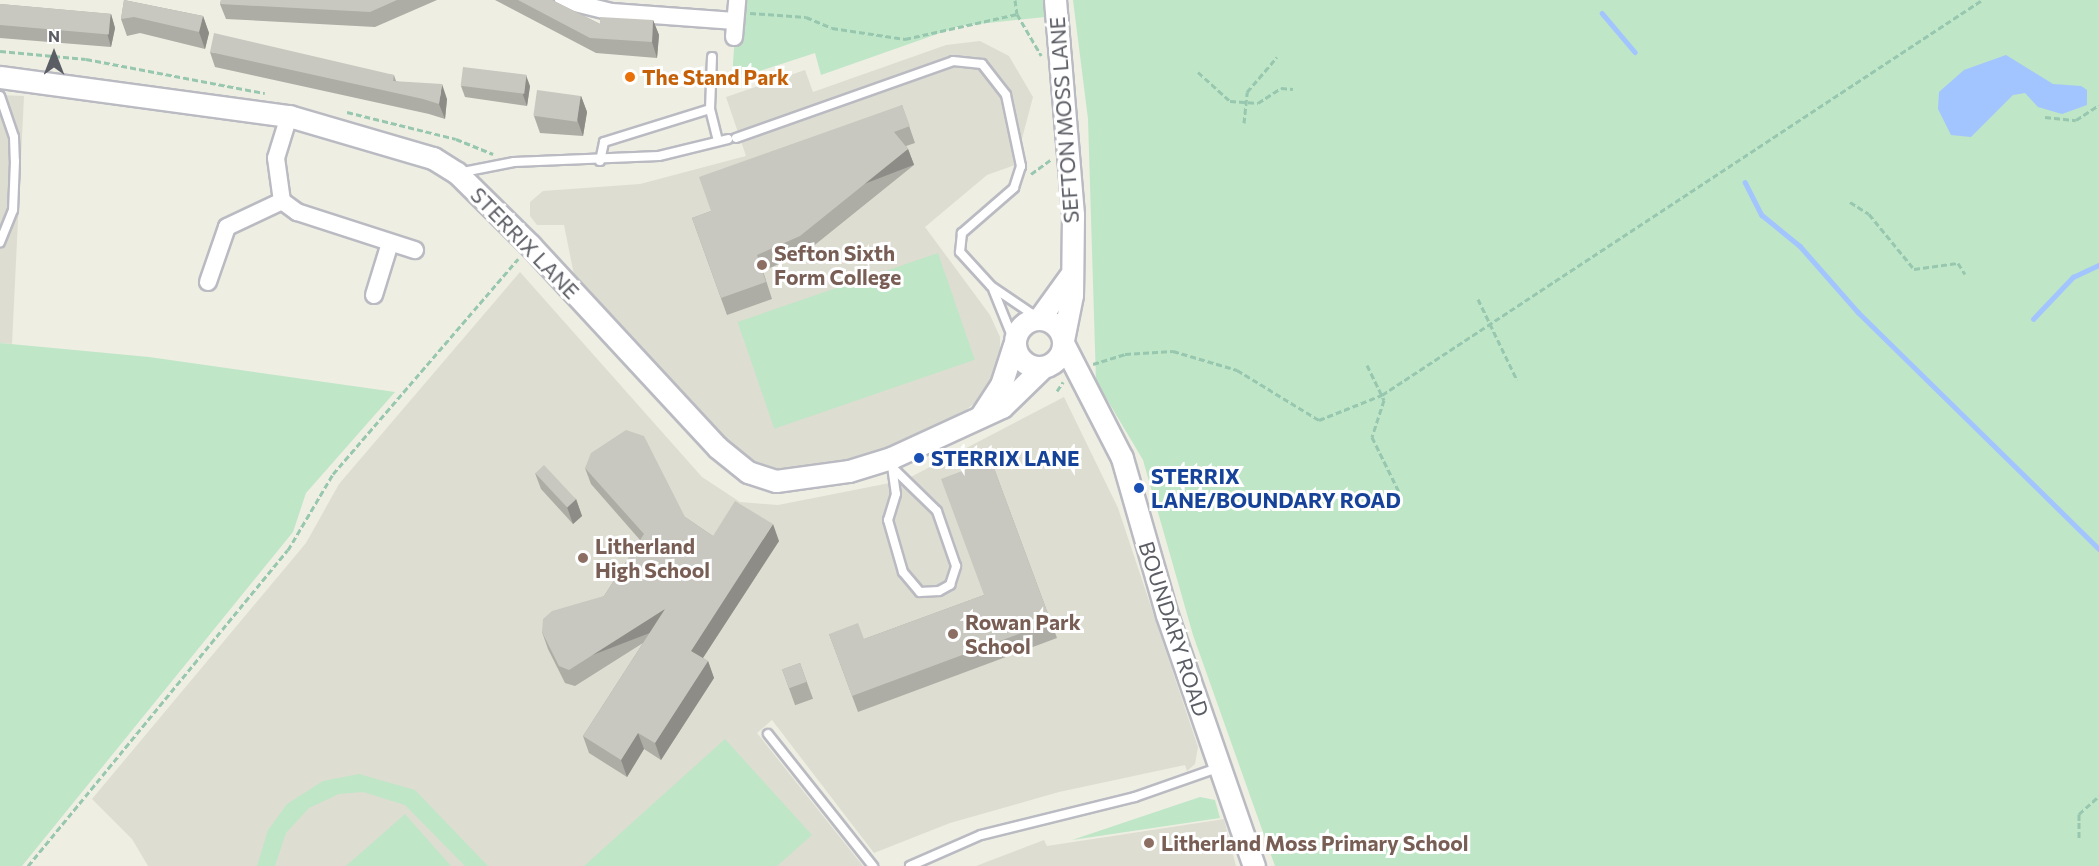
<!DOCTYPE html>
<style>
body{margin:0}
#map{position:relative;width:2099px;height:866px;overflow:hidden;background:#eeeee3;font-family:Commissioner,sans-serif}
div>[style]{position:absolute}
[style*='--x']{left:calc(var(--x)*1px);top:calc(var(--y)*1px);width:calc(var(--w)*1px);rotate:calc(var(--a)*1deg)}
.education>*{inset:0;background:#deddd1}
.green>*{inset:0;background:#bfe6c7;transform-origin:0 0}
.water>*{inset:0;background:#a2c4ff}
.stream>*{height:4.5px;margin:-2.25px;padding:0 2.25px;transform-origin:2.25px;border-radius:2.25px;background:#a2c4ff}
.path>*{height:3px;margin-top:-1.5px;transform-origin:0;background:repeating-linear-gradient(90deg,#98c7af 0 6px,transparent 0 9px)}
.roads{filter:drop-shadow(2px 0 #babbc2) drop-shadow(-2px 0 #babbc2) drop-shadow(0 2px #babbc2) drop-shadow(0 -2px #babbc2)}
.service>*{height:8px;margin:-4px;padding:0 4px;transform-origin:4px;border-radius:4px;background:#fff}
.minor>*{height:16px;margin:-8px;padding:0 8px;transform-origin:8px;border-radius:8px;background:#fff}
.tertiary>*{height:21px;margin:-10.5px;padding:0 10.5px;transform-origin:10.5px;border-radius:10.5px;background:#fff}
.tertiary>.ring{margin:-10.5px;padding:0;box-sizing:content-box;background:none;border:21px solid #fff;border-radius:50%}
.wall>*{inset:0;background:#adaca5;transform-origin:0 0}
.shaded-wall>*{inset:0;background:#8d8c86;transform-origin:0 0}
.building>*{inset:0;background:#c9c8c0;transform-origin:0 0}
.dots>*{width:16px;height:16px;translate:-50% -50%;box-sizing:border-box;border:3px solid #fff;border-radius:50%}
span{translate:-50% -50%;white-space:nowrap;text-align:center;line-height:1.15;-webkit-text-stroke:6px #fff;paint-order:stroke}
.food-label{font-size:21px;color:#c56008;font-weight:700}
.left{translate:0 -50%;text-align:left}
.street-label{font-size:21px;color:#5b5d64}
.education-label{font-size:21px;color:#785e54;font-weight:700}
.transit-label{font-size:21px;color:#164399;font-weight:700}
.north{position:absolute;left:24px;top:24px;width:60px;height:60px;-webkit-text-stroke:4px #fff;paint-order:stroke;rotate:0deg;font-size:16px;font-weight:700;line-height:24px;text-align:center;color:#5b5d64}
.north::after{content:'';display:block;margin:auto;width:21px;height:27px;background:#5b5d64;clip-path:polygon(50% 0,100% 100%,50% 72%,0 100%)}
</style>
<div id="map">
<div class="education">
<div style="clip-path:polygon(980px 41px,1009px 56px,1033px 97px,1015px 165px,987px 175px,925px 227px,990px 315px,1000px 337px,1000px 365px,983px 396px,960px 415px,871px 458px,762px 477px,578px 295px,564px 225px,537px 225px,530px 216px,530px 202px,543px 191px,640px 184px,746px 156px,726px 97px,805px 70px,813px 92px,946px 45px)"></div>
<div style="clip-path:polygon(0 95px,24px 96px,12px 344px,0 343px)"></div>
<div style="clip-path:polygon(520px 272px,702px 477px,740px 502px,778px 505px,905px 480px,1064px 397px,1118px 508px,1198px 747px,1195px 764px,1187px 771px,1185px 765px,1059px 792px,950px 823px,874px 853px,772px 720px,757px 733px,863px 866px,148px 866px,132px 839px,92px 799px,306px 543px,339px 484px)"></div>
<div style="clip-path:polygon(1224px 819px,1236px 866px,976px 866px,1044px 840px,1047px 846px)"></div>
</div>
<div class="green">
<div style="clip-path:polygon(737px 0,1062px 0,1064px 15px,960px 26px,821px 75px,815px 53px,732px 80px)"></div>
<div style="clip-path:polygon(1073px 0,2099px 0,2099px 866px,1275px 866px,1193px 635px,1143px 460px,1096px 381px,1088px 119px)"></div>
<div style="left:938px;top:253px;width:113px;height:212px;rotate:71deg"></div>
<div style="clip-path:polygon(0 343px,149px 357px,395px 392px,306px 493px,293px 532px,22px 866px,0 866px)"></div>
<div style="clip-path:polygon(725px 739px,812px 835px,777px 866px,584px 866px)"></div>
<div style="clip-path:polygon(359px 774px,415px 790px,488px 866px,465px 866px,405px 805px,363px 792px,339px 794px,309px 808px,286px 833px,275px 866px,257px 866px,268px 830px,287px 804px,323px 781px)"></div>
<div style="clip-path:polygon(1200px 797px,1215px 800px,1220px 818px,1072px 840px)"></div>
<div style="clip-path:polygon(405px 814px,451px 866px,346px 866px)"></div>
</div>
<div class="water">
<div style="clip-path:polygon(2006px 55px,2053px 84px,2081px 86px,2087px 90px,2087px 105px,2062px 114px,2038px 107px,2025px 93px,2013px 95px,1971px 137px,1951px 135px,1938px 109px,1939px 92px,1964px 70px)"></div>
</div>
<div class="stream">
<div style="--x:1602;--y:13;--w:51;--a:49.8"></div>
<div style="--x:1745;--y:182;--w:37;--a:63"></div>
<div style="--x:1762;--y:215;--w:49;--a:39.2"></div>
<div style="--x:1800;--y:246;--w:88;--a:48.7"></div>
<div style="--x:1858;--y:312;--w:338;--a:44.5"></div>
<div style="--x:2033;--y:319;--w:58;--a:-46.4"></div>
<div style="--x:2073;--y:277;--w:29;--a:-25"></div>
</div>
<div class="path">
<div style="--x:1015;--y:0;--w:14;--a:82"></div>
<div style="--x:1017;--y:14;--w:48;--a:59.7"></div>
<div style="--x:750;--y:13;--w:56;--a:4.1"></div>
<div style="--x:806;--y:17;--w:28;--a:23"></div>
<div style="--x:832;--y:28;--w:74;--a:8.6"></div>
<div style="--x:905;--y:39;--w:115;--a:-12.6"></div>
<div style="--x:0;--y:51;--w:86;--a:5.3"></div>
<div style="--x:86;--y:59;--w:182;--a:10.8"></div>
<div style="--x:1198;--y:72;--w:43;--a:42.2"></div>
<div style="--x:1230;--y:101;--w:28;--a:4"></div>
<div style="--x:1258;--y:103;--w:27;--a:-33"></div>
<div style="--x:1281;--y:88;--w:12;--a:5"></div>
<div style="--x:347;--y:112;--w:112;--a:13.9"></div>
<div style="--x:456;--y:139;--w:40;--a:22"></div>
<div style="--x:2045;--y:117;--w:31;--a:6"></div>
<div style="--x:2076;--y:120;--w:27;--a:-33"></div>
<div style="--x:1244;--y:123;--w:31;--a:-84"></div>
<div style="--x:1247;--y:92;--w:46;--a:-49.4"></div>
<div style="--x:1031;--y:174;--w:24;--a:-36"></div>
<div style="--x:1850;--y:202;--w:22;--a:32"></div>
<div style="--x:1869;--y:214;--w:71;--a:50.7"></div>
<div style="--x:1914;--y:269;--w:44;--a:-7.8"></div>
<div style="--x:1958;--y:263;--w:13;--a:58"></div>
<div style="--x:1478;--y:299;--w:90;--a:64.3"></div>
<div style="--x:1093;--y:364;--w:34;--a:-17"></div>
<div style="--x:1125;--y:354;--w:48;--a:-3.6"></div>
<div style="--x:1173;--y:351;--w:67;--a:16.5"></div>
<div style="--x:1237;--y:370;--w:96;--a:31.4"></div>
<div style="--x:1319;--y:420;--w:68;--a:-21.6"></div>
<div style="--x:1382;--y:395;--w:718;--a:-33.36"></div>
<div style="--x:1367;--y:365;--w:39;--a:64"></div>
<div style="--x:1384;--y:400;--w:39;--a:108"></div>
<div style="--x:1372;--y:437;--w:66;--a:63.8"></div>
<div style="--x:1057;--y:391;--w:11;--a:-56"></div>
<div style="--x:2079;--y:838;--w:24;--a:-90"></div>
<div style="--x:2079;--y:814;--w:27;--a:-42"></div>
<div style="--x:28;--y:866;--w:409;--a:-50.6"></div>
<div style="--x:288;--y:550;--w:88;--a:-59.4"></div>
<div style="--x:333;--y:474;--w:284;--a:-49.3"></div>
</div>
<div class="roads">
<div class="service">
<div style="--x:0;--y:96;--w:43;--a:71.1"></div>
<div style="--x:14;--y:137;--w:24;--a:88"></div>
<div style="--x:15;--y:161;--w:49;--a:92.3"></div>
<div style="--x:13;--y:210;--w:35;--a:112"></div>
<div style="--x:710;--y:109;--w:52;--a:-87.8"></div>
<div style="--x:736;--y:138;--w:230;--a:-19.5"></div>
<div style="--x:953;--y:61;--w:29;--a:6"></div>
<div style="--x:982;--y:64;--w:39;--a:52"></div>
<div style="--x:1006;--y:95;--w:73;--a:78.1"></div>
<div style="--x:1021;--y:166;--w:23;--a:108"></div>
<div style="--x:1014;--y:188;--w:69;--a:139.1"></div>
<div style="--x:962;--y:233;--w:19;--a:96"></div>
<div style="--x:960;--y:252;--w:46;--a:47.6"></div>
<div style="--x:991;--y:286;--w:57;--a:34.2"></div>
<div style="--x:600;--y:161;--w:19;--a:-78"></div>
<div style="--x:604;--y:142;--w:111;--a:-17.3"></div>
<div style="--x:710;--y:109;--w:33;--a:76"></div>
<div style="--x:458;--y:173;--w:57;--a:-11.1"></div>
<div style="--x:514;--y:162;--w:145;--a:-2.4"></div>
<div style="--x:659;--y:156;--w:71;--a:-13.8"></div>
<div style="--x:993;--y:289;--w:56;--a:68"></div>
<div style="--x:891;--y:459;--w:35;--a:82"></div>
<div style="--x:896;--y:494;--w:27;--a:107"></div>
<div style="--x:888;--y:520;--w:54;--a:73.9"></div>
<div style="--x:903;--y:572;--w:26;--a:50"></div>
<div style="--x:920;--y:592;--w:19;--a:-3"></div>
<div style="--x:939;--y:591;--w:13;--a:-29"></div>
<div style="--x:950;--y:585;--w:20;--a:-72"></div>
<div style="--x:956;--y:566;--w:58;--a:-109.1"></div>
<div style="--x:937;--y:511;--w:59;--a:-135.7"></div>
<div style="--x:768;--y:734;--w:169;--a:51.5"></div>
<div style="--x:910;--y:866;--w:77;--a:-23.6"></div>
<div style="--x:981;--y:835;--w:159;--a:-13.9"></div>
<div style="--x:1135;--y:797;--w:90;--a:-19.4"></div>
</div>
<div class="minor">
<div style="--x:563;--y:0;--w:50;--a:13.8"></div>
<div style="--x:612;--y:12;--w:123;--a:4.2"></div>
<div style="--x:734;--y:37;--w:37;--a:-85"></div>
<div style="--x:289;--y:116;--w:44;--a:107.2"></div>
<div style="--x:276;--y:158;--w:43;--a:82.1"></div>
<div style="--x:282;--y:201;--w:19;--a:36"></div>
<div style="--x:297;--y:212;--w:124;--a:17.9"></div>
<div style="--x:208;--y:282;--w:58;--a:-70.9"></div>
<div style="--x:227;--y:227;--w:61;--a:-25.3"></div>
<div style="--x:374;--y:295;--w:54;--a:-72.9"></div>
</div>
<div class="tertiary">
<div style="--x:1055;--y:0;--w:216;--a:85.2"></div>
<div style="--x:1073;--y:215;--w:80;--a:90.7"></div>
<div style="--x:1072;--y:295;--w:46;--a:101.3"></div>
<div style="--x:0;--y:77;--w:292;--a:7.7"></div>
<div style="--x:289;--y:116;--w:150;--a:16.3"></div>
<div style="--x:433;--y:158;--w:28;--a:32"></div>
<div style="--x:457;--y:173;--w:103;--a:44.6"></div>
<div style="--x:530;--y:245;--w:275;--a:47.2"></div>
<div style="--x:717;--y:447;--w:40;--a:39"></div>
<div style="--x:748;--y:472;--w:29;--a:18"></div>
<div style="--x:776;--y:481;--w:74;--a:-7.8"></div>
<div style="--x:849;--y:471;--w:44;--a:-17.2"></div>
<div style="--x:891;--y:458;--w:122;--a:-24.7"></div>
<div style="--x:1002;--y:407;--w:56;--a:-44.3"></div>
<div class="ring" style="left:1015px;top:319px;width:27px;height:27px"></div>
<div style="--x:1039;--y:319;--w:53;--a:-54.2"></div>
<div style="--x:1063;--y:343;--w:129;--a:62.8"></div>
<div style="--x:1122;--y:458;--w:163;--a:74"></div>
<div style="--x:1167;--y:615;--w:266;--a:70.9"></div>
<div style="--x:982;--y:414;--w:35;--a:-57"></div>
<div style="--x:1001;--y:385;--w:42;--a:-72"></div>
</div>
</div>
<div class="wall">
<div style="clip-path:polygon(124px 0,203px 16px,209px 33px,205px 49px,140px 33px,127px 36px,121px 19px)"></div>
<div style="clip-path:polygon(221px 0,437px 0,375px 27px,226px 19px,220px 4px)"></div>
<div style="clip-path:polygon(495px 0,552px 0,600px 24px,653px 20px,659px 35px,657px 58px,596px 53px)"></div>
<div style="clip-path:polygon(0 4px,111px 14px,115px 28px,111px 47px,0 38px)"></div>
<div style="clip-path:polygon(210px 52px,394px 75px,396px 81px,447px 99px,445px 119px,429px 114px,215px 67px)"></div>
<div style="clip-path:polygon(461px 86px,530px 86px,527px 106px,465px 97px)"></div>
<div style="clip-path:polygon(581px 96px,587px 112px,583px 136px,540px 133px,534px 116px)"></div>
<div style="clip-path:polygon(902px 105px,915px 143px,906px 146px,908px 149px,914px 165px,806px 252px,763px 271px,772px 299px,727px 315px,692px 218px,711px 211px)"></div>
<div style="clip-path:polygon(991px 460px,1057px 638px,858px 712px,829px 634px,864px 639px,984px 595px)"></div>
<div style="clip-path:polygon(585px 468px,685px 517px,713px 536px,779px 541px,703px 658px,708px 661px,714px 678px,661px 760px,644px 749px,627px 777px,589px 753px,583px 736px,643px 643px,575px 686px,565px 683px,548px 649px,542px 632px,604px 596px,640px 540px,591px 484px)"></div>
<div style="clip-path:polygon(535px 473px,576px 499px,582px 516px,573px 524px,541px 489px)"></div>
<div style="left:800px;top:663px;width:38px;height:19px;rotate:70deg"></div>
</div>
<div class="shaded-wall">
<div style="clip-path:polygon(111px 14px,115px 28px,111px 47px,107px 33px)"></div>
<div style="clip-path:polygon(203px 16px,209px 33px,205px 49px,199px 32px)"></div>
<div style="clip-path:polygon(653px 20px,659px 35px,657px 58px,652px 42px)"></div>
<div style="clip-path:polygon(526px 75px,530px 86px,527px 106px,523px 95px)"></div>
<div style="clip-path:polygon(442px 84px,447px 99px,445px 119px,439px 104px)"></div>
<div style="clip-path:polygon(581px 96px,587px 112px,583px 136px,577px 119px)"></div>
<div style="left:908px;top:149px;width:17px;height:139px;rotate:69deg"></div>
<div style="clip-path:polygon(576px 499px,582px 516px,573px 524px,567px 507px)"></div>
<div style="clip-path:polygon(773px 524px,779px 541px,697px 667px,691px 651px)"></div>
<div style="left:665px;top:609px;width:17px;height:114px;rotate:69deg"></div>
<div style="clip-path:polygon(708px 661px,714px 678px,661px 760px,655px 743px)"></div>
<div style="clip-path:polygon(638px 733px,644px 749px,627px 777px,621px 760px)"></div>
</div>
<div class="building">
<div style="clip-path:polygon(124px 0,203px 16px,199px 32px,134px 17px,121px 19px)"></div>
<div style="clip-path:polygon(221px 0,397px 0,370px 12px,220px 4px)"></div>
<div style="clip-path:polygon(518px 0,552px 0,600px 24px,600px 17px,653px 20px,652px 42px,590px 38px)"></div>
<div style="left:0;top:4px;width:111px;height:21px;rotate:5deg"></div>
<div style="clip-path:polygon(214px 33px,394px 75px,393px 81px,442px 84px,439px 104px,423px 99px,210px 52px)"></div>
<div style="left:463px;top:67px;width:64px;height:19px;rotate:7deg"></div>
<div style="left:537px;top:90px;width:44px;height:26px;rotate:8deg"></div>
<div style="clip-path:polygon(902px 105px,910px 126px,894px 132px,908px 149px,800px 236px,757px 255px,766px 282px,721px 298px,692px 218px,711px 211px,699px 177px)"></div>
<div style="clip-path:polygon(626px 430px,644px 436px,685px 517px,713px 536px,735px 501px,773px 524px,691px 651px,708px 661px,655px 743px,638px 733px,621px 760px,583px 736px,665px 609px,569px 670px,559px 666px,542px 632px,543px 619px,552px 611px,604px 596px,644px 534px,585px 468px,591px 453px)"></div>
<div style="clip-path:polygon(991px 460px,1051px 622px,852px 696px,829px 634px,858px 623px,864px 639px,984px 595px,941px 479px)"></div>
<div style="left:544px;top:465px;width:47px;height:12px;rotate:47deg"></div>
<div style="left:800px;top:663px;width:20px;height:19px;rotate:70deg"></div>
</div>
<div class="dots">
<div style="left:630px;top:77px;background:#e8710a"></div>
<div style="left:762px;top:265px;background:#8d6e63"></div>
<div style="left:919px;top:458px;background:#1a4fb4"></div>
<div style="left:1139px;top:488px;background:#1a4fb4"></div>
<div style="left:583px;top:558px;background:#8d6e63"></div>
<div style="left:953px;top:634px;background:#8d6e63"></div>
<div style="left:1149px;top:843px;background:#8d6e63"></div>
</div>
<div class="food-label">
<span class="left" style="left:642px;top:77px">The Stand Park</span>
</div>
<div class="street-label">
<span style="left:1064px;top:120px;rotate:-94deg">SEFTON MOSS LANE</span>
<span style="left:525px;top:243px;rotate:46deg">STERRIX LANE</span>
<span style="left:1174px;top:629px;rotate:72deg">BOUNDARY ROAD</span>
</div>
<div class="education-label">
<span class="left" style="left:774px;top:265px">Sefton Sixth<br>Form College</span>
<span class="left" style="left:595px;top:558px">Litherland<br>High School</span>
<span class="left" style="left:965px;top:634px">Rowan Park<br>School</span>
<span class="left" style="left:1161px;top:843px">Litherland Moss Primary School</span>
</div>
<div class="transit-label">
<span class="left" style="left:931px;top:458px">STERRIX LANE</span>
<span class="left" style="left:1151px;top:488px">STERRIX<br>LANE/BOUNDARY ROAD</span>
</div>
<div class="north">N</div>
</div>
